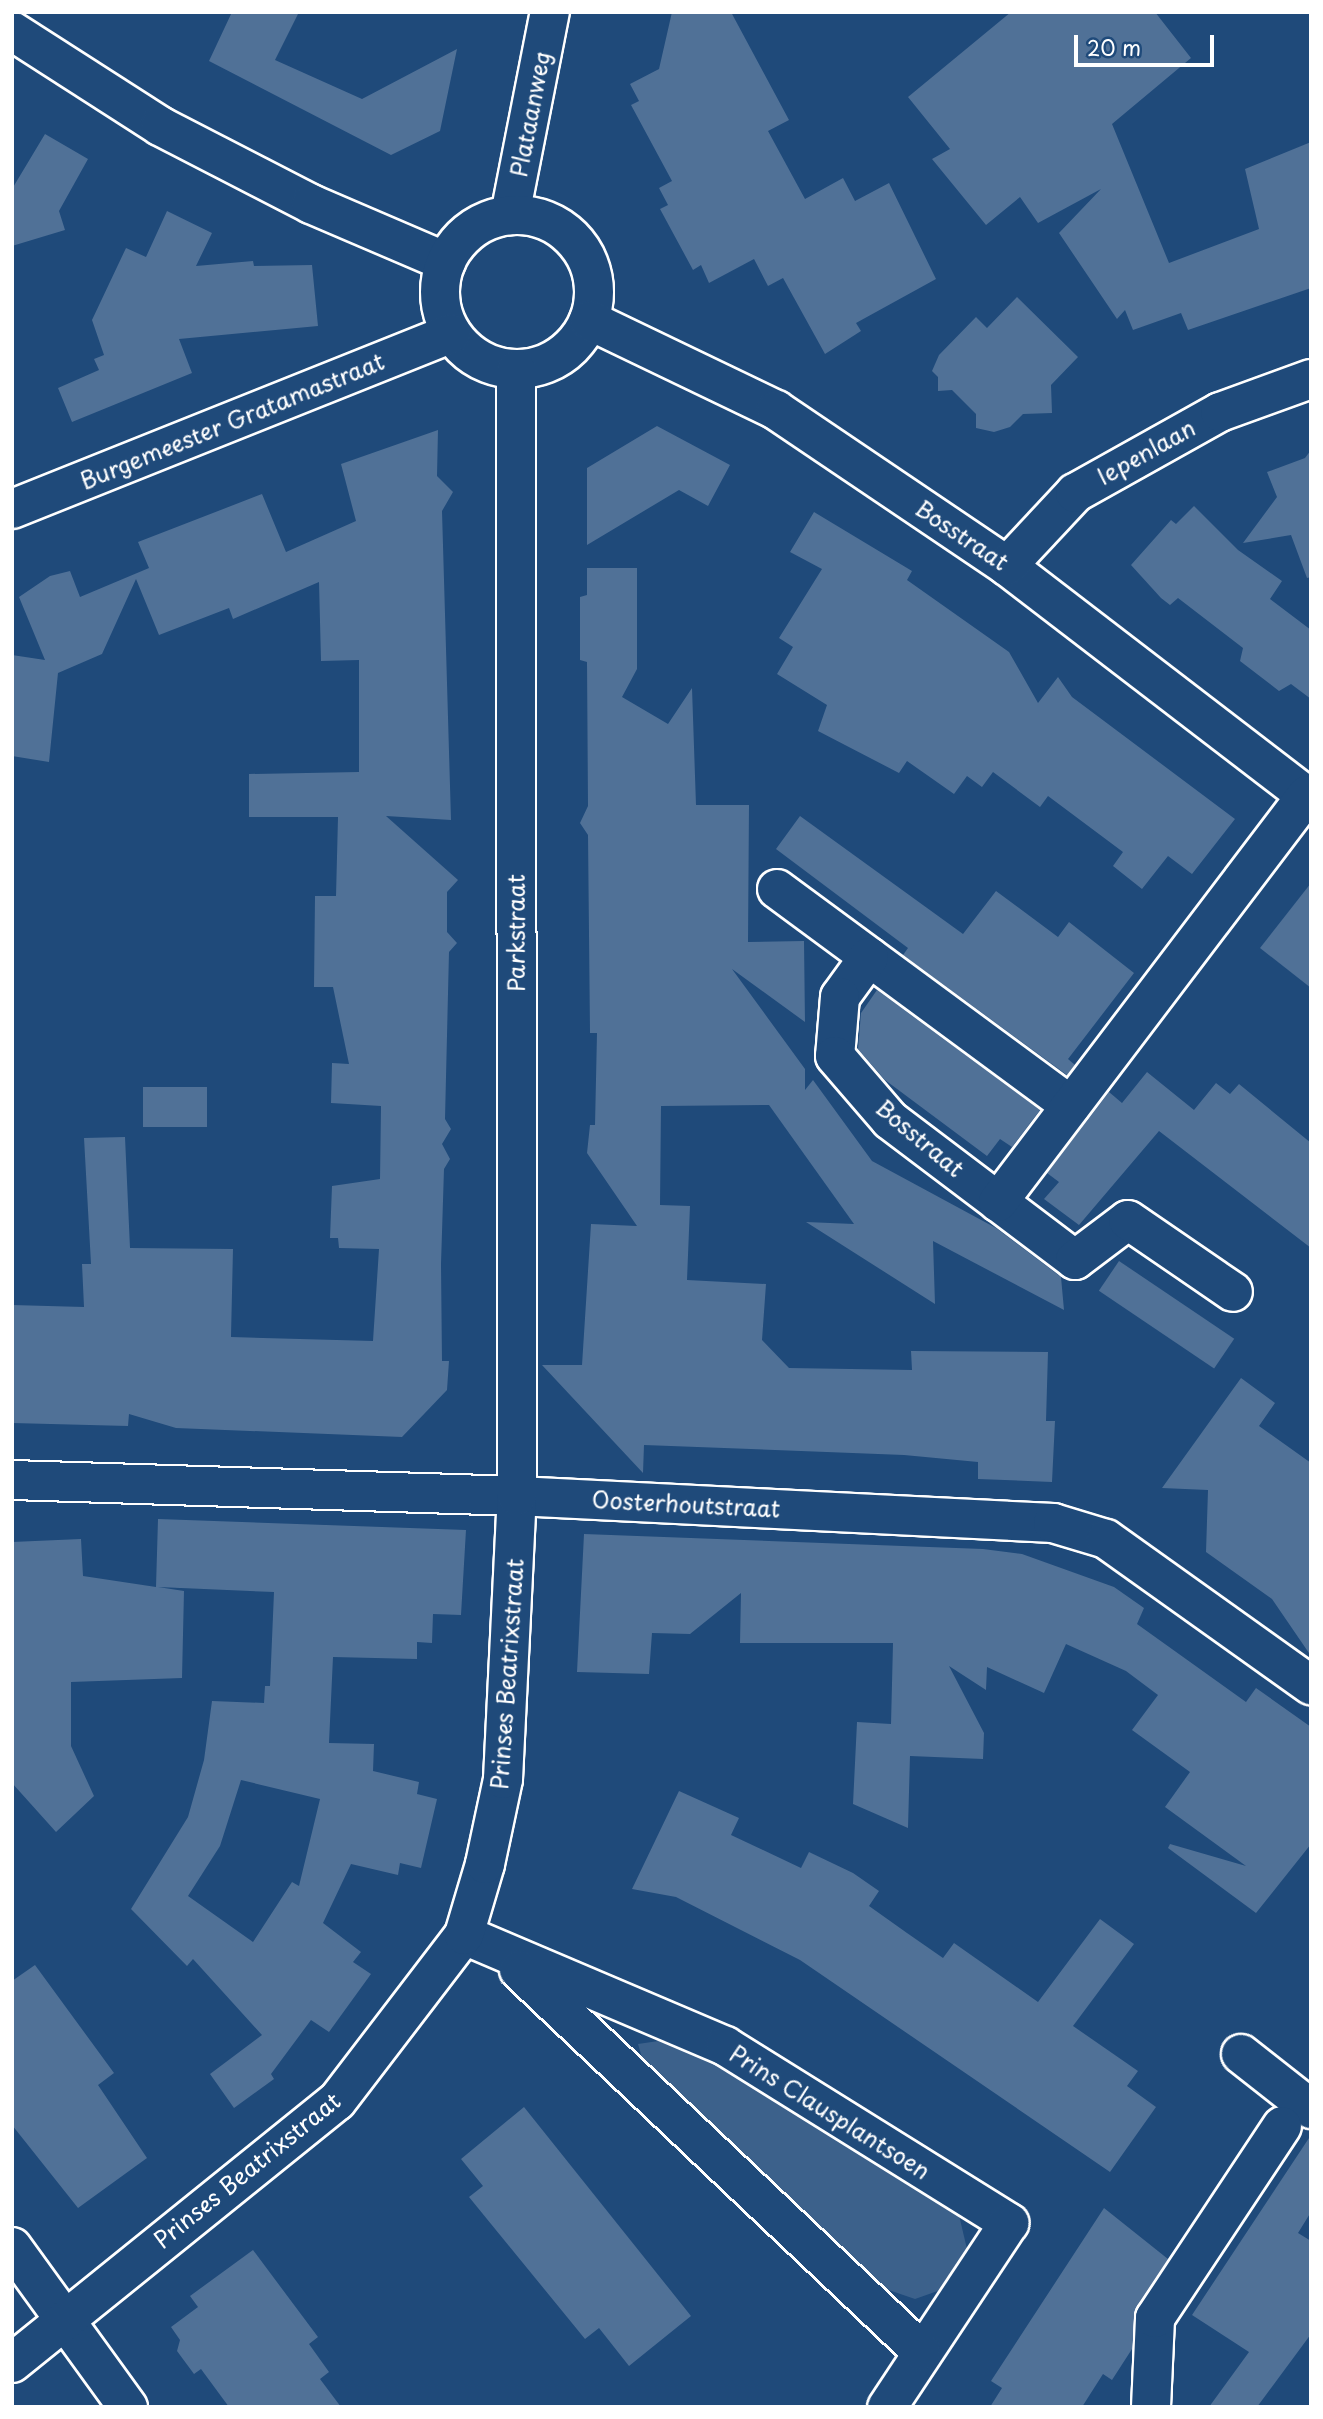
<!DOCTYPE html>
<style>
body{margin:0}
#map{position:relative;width:1323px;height:2419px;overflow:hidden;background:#1f4a7a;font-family:"Playpen Sans",sans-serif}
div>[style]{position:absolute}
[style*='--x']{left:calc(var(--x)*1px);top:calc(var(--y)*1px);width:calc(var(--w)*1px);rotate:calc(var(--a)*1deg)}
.green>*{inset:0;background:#3c618b}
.building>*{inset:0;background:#507197;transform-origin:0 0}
.roads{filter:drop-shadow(2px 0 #fff) drop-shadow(-2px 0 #fff) drop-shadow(0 2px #fff) drop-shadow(0 -2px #fff)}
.minor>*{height:38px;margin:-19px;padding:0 19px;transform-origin:19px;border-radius:19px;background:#1f4a7a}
.minor>.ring{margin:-19px;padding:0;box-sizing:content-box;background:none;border:38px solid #1f4a7a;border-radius:50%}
span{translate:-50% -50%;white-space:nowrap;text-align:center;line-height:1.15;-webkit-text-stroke:5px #1f4a7a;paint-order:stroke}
.street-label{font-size:23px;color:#fff}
.frame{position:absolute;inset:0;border:14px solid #fff;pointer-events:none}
.scale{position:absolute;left:1074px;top:35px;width:140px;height:32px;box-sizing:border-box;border:4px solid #fff;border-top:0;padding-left:9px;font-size:21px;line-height:24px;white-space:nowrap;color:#fff;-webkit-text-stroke:5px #1f4a7a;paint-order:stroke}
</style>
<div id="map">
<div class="green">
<div style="clip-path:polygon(672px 2039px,720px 2062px,958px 2211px,967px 2249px,949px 2287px,915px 2299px,874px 2285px,645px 2068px,638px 2044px)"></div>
</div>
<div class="building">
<div style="clip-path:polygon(232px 12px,299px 12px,275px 60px,362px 99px,457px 49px,440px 131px,391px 155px,209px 61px)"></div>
<div style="clip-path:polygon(672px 12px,731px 12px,789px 120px,768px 131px,805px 199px,843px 178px,855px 201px,889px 183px,936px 279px,856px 323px,861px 331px,825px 354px,783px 278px,768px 286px,754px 259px,709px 283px,701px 265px,693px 270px,660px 209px,668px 205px,659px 188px,672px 181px,631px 105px,639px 101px,630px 84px,659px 69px)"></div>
<div style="clip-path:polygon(1011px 12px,1155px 12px,1191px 58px,1112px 124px,1169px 263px,1259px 229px,1245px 169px,1311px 142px,1311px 288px,1188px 330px,1181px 313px,1133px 330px,1125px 310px,1117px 319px,1059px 233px,1101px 189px,1038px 223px,1020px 197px,986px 225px,932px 159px,950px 149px,908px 97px)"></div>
<div style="clip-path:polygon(45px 134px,88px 159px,59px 211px,65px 230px,12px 246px,12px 189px)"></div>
<div style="clip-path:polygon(167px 211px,212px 233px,196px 266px,253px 261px,254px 266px,312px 265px,318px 326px,179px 339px,192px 373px,72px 422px,58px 388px,99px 370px,94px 359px,104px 355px,92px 320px,126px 248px,146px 257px)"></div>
<div style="clip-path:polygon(1017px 297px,1078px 357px,1051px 385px,1052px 413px,1023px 414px,1010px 427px,994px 432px,976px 428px,976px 414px,952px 390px,938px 391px,938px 377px,932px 371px,939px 355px,976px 317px,987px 328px)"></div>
<div style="clip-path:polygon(657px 426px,730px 465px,708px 506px,679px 490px,587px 545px,587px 468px)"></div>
<div style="clip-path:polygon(438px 430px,437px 476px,453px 492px,442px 511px,451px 820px,386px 816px,458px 880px,447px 892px,447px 932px,457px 943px,449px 952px,445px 1119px,451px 1129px,442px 1144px,450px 1159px,444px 1169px,441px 1264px,442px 1361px,449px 1361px,447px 1390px,402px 1437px,176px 1428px,129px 1414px,128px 1426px,12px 1423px,12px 1305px,84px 1307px,82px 1264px,91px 1264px,84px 1138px,125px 1137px,130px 1248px,233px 1249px,231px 1337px,373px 1341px,379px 1249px,339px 1248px,338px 1238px,330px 1238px,332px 1186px,380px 1179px,381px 1106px,331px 1103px,332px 1063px,349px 1064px,333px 987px,314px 987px,315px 896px,336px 896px,338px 817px,249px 817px,249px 774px,359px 772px,359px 660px,321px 661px,319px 582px,233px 619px,229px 608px,159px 635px,136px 579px,102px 654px,58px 673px,49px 762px,12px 756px,12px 655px,45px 660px,19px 597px,50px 576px,70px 571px,80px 597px,149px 568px,138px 542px,262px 494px,286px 552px,356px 521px,341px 464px)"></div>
<div style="clip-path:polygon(1311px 450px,1311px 577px,1307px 578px,1291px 535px,1243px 543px,1277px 497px,1267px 472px,1305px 458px)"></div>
<div style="clip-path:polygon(1194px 506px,1238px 550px,1282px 581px,1270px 599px,1311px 630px,1311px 699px,1291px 684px,1279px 691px,1240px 661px,1243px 648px,1178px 598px,1170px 605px,1161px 598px,1131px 565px,1171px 520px,1176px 524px)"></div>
<div style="clip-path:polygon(814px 512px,912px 571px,907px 580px,1009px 652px,1038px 703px,1058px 677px,1072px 697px,1235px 819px,1192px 874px,1168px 856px,1142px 889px,1113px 866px,1123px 852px,1048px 796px,1040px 807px,993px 772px,982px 787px,967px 776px,954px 794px,907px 761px,899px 773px,818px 731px,827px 705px,777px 674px,793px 647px,779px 638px,822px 569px,790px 552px)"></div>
<div style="clip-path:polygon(587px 568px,637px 568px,637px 669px,622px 697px,668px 724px,692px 688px,696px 805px,749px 805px,748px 942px,804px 941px,805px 1022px,732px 969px,805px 1069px,805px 1090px,813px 1080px,872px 1161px,996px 1228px,1061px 1277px,1064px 1310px,933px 1241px,935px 1304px,806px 1222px,854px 1224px,769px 1105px,661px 1106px,660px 1205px,690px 1206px,687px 1280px,766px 1284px,762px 1340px,789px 1368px,912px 1370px,911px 1351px,1048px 1352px,1046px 1421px,1055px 1421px,1052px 1482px,978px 1479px,978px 1462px,904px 1455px,644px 1445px,643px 1473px,542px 1365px,582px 1365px,591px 1224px,637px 1226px,587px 1153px,590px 1125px,595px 1125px,597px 1033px,590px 1033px,588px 835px,580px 823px,588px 806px,587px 662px,580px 660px,580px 597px,587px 595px)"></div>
<div style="clip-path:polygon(800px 816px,963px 934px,996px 891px,1058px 937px,1069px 922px,1134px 973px,1068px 1059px,1075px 1065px,1067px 1075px,903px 955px,908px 948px,776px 849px)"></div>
<div style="clip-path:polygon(1311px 883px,1311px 988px,1260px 948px)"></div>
<div style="clip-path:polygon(877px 990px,1040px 1110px,1012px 1147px,1000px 1139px,987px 1156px,885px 1080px,858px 1049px,861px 1013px)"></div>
<div style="clip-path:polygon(1147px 1072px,1194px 1110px,1216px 1083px,1230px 1094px,1239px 1084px,1311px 1143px,1311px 1248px,1159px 1131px,1079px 1225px,1044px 1199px,1059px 1182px,1047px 1173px,1109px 1092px,1122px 1103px)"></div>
<div style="left:143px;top:1087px;width:64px;height:40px"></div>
<div style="left:1119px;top:1261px;width:139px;height:36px;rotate:34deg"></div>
<div style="clip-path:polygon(1241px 1378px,1275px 1403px,1259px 1426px,1311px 1463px,1311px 1656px,1272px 1599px,1206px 1552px,1208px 1490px,1162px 1488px)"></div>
<div style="clip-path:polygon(evenodd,158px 1519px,466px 1530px,461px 1615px,433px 1614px,432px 1643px,417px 1642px,417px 1659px,333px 1657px,329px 1743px,374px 1744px,373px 1771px,419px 1782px,417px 1794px,437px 1799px,421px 1868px,400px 1863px,398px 1875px,351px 1864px,323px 1923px,361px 1952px,353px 1962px,371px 1974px,329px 2032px,311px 2020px,271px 2074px,274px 2079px,234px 2108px,210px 2074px,262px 2035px,193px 1959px,187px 1966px,131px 1909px,188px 1817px,204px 1760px,212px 1701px,264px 1703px,265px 1686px,270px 1686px,274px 1592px,158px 1587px,184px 1591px,182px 1678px,71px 1682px,71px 1746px,94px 1796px,56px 1832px,12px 1783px,12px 1542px,81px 1539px,83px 1576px,156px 1587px,158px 1519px,241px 1780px,320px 1799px,299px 1886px,292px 1882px,253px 1942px,188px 1896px,220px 1846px,241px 1780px)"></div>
<div style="clip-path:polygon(584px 1534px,983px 1549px,1022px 1554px,1114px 1587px,1144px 1608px,1137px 1624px,1246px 1702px,1256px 1688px,1311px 1727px,1311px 1844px,1256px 1913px,1168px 1848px,1170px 1844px,1246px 1866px,1165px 1807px,1190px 1772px,1132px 1730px,1158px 1695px,1126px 1671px,1066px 1644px,1044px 1693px,987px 1667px,986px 1690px,949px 1666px,984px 1733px,983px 1759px,910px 1756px,908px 1828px,853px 1804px,857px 1722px,891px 1724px,893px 1643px,740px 1643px,741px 1593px,690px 1634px,652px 1633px,649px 1674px,577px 1672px)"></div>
<div style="clip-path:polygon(679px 1791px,739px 1818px,731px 1835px,801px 1868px,809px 1852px,853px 1873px,879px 1891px,869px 1906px,907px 1933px,943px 1958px,954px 1943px,1038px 2002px,1100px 1919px,1134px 1944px,1073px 2026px,1138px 2071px,1127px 2086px,1156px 2107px,1110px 2172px,800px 1960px,676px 1897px,632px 1889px)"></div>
<div style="clip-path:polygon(35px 1965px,114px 2073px,98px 2085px,147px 2158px,78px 2208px,12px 2125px,12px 1981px)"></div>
<div style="clip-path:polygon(524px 2107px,691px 2316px,629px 2366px,599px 2328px,585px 2339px,469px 2197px,483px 2186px,461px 2159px)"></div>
<div style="clip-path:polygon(1311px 2135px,1311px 2212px,1298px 2233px,1311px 2241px,1311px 2334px,1257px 2407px,1209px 2407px,1249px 2352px,1192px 2315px)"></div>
<div style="clip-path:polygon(1104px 2208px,1168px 2259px,1136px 2307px,1132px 2349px,1112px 2380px,1103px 2374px,1082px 2407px,990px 2407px,1002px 2388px,991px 2381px)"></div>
<div style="clip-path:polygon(253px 2250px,318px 2337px,309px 2344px,329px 2372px,320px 2379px,341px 2407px,229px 2407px,201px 2369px,194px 2374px,177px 2351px,180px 2340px,171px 2327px,198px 2307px,190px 2296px)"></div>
</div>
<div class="roads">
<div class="minor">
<div style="--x:12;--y:31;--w:176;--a:32.7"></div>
<div style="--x:160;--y:126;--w:170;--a:27.3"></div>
<div style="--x:311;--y:204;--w:147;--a:23.2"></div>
<div style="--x:510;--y:215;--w:207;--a:-78.9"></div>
<div class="ring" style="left:440px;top:215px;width:116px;height:116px"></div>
<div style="--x:589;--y:320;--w:208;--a:25.7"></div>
<div style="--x:776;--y:410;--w:279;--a:34"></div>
<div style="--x:1007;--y:566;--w:383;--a:37.5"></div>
<div style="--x:12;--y:509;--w:473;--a:-21.8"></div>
<div style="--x:1007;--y:566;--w:100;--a:-47"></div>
<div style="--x:1075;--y:493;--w:166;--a:-29.2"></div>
<div style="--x:1220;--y:412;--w:97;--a:-19.9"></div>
<div style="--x:777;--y:889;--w:365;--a:36.4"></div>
<div style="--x:869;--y:957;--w:49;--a:125.9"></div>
<div style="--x:840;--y:997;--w:59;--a:94.8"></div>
<div style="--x:835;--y:1056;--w:84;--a:49.3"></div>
<div style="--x:890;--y:1120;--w:232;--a:37.1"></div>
<div style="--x:1075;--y:1260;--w:66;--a:-37"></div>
<div style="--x:1128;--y:1220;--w:127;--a:34.4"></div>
<div style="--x:998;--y:1202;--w:510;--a:-52.82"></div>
<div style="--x:12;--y:1480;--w:505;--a:1.81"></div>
<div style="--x:517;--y:1496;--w:537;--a:2.88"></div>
<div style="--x:1053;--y:1523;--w:55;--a:16.8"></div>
<div style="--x:1106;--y:1539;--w:252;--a:35.5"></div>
<div style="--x:464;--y:1935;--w:284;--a:23"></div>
<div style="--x:725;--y:2046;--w:335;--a:31.9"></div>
<div style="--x:1009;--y:2223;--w:221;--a:123.5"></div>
<div style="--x:519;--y:1970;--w:554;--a:43.46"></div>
<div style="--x:1241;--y:2054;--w:89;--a:38.2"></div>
<div style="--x:12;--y:2247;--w:198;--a:54.1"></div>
<div style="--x:12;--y:2363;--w:417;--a:-38.9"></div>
<div style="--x:337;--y:2101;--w:209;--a:-52.6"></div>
<div style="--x:464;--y:1935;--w:74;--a:-73.5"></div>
<div style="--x:485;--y:1864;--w:87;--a:-78"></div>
<div style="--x:503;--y:1779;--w:283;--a:-87.2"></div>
<div style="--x:517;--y:1496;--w:1126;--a:-90.05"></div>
<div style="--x:1151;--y:2407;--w:89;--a:-87.4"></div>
<div style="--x:1155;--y:2318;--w:230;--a:-56.5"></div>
</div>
</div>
<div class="street-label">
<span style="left:530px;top:114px;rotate:-79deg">Plataanweg</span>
<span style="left:232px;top:421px;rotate:-22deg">Burgemeester Gratamastraat</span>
<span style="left:1146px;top:452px;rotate:-29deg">Iepenlaan</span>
<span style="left:962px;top:535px;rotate:34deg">Bosstraat</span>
<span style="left:516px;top:933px;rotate:-90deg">Parkstraat</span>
<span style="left:920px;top:1138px;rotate:40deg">Bosstraat</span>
<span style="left:686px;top:1504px;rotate:3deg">Oosterhoutstraat</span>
<span style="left:507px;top:1674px;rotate:-86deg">Prinses Beatrixstraat</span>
<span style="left:830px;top:2112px;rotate:32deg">Prins Clausplantsoen</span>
<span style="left:247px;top:2170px;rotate:-39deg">Prinses Beatrixstraat</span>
</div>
<div class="frame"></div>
<div class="scale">20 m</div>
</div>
